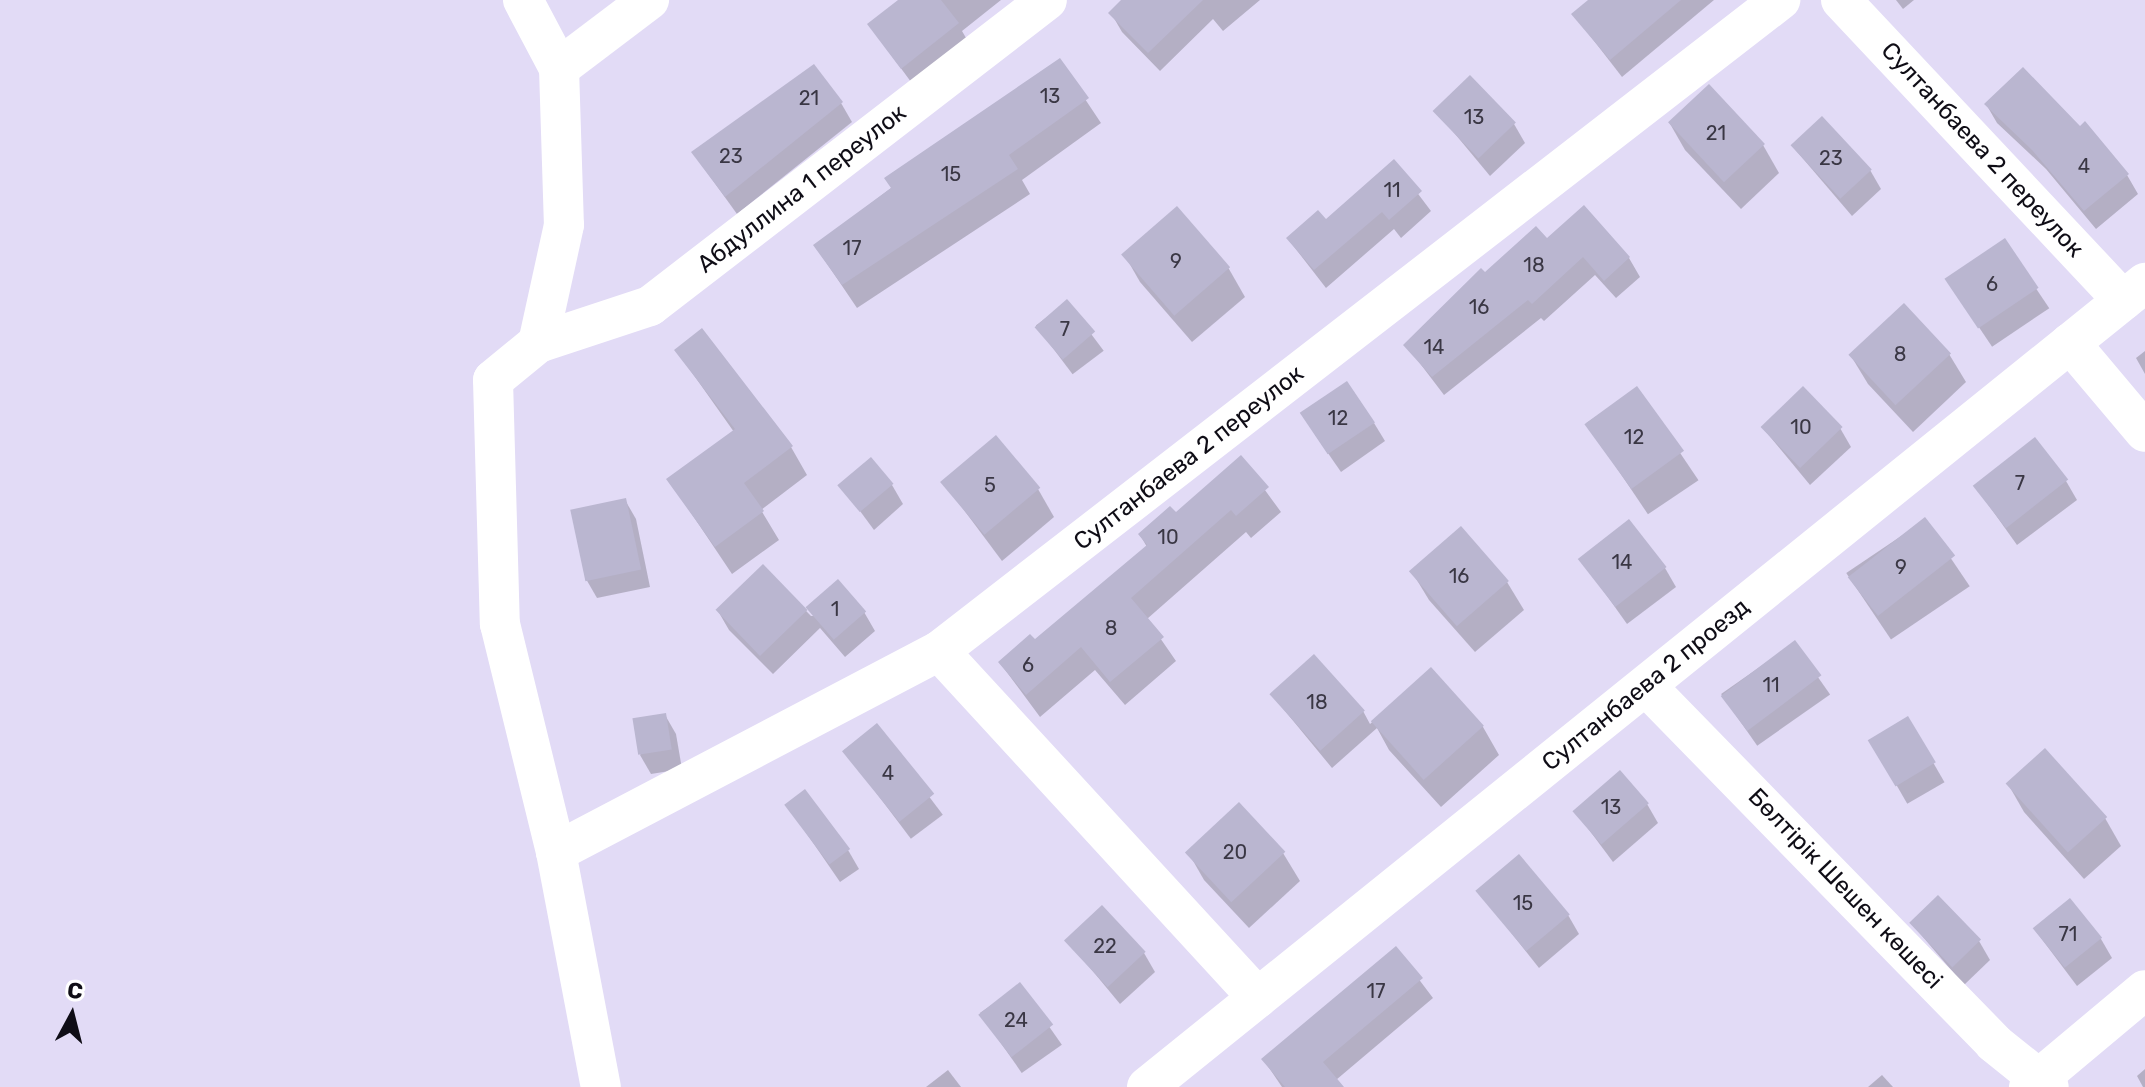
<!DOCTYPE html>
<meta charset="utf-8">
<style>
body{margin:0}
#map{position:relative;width:2145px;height:1087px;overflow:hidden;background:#e2dbf6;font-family:Rubik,sans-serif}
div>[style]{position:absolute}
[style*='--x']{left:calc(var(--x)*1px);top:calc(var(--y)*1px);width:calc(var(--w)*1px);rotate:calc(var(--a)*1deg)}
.shadow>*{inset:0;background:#0003;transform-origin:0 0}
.building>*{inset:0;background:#bab6d0;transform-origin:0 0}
.minor>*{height:40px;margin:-20px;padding:0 20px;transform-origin:20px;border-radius:20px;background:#fff}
span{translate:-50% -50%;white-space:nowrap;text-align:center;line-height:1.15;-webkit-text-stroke:7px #fff;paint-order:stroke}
.number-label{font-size:20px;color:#3a3744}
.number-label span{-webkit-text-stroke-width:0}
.street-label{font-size:24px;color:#0f0d16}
.north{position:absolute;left:32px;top:975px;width:80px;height:80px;-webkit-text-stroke:6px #fff;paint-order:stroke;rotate:7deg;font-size:22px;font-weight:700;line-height:32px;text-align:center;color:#0f0d16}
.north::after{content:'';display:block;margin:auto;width:28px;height:36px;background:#0f0d16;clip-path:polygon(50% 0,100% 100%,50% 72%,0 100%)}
</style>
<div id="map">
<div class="shadow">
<div style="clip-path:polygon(900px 0,1001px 0,962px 31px,969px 43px,914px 86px,869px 25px)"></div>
<div style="clip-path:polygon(1124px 0,1260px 0,1223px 31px,1213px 19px,1160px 71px,1122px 32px,1111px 13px)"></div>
<div style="clip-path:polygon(1591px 0,1714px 0,1622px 77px,1574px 15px)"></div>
<div style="clip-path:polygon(1896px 0,1914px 0,1903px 9px)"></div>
<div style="clip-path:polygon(1059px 60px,1101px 123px,1022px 180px,1030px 194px,857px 308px,815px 246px)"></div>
<div style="clip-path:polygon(841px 103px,852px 122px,737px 214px,693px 153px)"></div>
<div style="clip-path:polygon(1986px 104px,2127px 175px,2138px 194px,2096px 229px,2046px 169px,1997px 123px)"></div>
<div style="clip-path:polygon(1436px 111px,1514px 124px,1525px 143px,1490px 176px)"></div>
<div style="clip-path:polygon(1669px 122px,1763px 145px,1779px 173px,1741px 209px,1685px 150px)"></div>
<div style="clip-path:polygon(1793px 147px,1870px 170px,1881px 189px,1852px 216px)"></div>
<div style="clip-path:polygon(1394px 162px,1431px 211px,1401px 238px,1394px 229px,1326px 288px,1288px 239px,1326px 222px)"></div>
<div style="clip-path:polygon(1177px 209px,1229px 269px,1245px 297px,1192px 342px,1140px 282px,1124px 254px)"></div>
<div style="clip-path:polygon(1547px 241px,1629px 258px,1640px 277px,1616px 298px,1595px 275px,1544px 321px,1541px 318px,1444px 395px,1406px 345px,1484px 275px)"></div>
<div style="left:2004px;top:241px;width:81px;height:69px;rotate:56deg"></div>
<div style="left:1067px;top:302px;width:61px;height:39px;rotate:53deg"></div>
<div style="clip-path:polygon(676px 350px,791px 447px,807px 475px,761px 510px,779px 540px,732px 574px,669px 480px,734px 432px)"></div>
<div style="clip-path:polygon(2145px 351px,2145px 374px,2136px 358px)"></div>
<div style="clip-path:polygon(1949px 354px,1966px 382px,1913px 432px,1868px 384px,1851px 356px)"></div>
<div style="left:1637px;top:389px;width:110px;height:61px;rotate:56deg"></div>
<div style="clip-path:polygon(1374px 423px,1385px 441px,1341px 472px,1314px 433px)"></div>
<div style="clip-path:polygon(1762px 427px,1840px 428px,1851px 447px,1810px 485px)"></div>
<div style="clip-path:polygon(1241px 457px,1281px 512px,1251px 538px,1246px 532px,1147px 619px,1176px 661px,1125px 705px,1095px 670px,1040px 717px,1000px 663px,1034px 642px,1147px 547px,1140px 535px,1175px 515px)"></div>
<div style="clip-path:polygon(2066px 481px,2077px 500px,2017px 545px,1975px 486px)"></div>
<div style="clip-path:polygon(943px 482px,1038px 489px,1054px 517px,1002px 561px)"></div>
<div style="clip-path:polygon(892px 485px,903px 504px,874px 530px,843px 488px)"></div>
<div style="clip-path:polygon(625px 500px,636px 519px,650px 587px,597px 598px,586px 579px)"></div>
<div style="left:1925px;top:520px;width:80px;height:95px;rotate:56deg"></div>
<div style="clip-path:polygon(1580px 558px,1665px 568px,1676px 587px,1627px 624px)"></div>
<div style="clip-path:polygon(763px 567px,811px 616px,864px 612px,875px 631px,845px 657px,820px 628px,773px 674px,729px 630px,718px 611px)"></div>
<div style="clip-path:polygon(1412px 572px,1507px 582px,1524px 610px,1475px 652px,1429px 600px)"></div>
<div style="left:1794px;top:643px;width:63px;height:89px;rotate:55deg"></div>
<div style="clip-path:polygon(1431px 670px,1483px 727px,1499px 755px,1441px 807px,1389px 750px,1377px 728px,1332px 768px,1271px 694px,1363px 711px,1370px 724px)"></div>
<div style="clip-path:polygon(665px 715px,676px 734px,682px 769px,651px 774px,640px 755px)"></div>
<div style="left:1908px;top:719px;width:73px;height:43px;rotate:60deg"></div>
<div style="left:876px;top:726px;width:111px;height:40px;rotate:53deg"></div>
<div style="clip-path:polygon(2008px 784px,2105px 818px,2121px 846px,2084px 879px,2024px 812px)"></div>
<div style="clip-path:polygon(1647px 804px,1658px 823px,1613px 862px,1575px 811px)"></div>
<div style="clip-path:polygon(787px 805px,848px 850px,859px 869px,840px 882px)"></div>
<div style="clip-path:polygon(1188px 852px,1283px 853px,1300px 881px,1249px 928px,1204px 880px)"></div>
<div style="clip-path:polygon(1479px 892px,1568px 915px,1579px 934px,1539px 968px)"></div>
<div style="clip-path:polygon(1911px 923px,1979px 941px,1990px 960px,1964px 985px)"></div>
<div style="clip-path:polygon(2035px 930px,2101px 939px,2112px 958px,2077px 986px)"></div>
<div style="clip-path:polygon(1067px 940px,1144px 953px,1155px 972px,1120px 1004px)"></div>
<div style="clip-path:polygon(1396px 949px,1433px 998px,1336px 1080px,1342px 1087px,1282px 1087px,1263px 1059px)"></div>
<div style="left:1020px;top:985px;width:73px;height:49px;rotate:55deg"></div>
<div style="clip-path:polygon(2145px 1069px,2145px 1087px,2143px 1087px,2137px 1076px)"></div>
<div style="clip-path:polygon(948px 1070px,961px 1087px,926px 1087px)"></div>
<div style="clip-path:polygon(1882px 1075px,1893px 1087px,1868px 1087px)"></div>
</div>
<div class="building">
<div style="clip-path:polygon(898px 0,941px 0,959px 23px,901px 69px,867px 24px)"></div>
<div style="clip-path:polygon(1121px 0,1203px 0,1148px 53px,1108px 13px)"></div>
<div style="clip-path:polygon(1588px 0,1681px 0,1610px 60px,1571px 14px)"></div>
<div style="clip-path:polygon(1060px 58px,1089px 98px,1009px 155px,1018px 169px,842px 285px,813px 245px,891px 188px,884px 178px)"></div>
<div style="clip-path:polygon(814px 64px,843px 102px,725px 197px,691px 152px)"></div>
<div style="clip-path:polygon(2023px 67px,2080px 126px,2085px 121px,2129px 174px,2084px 211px,2032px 150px,1984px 104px)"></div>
<div style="left:1470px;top:75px;width:66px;height:52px;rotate:46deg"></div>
<div style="left:1709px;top:84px;width:82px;height:56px;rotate:47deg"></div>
<div style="left:1822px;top:116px;width:73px;height:43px;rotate:47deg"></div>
<div style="clip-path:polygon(1394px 159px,1422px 191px,1389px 220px,1382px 212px,1314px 270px,1286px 238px,1318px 210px,1326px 219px)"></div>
<div style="clip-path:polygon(1584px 205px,1630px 257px,1604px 281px,1583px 257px,1532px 304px,1528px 300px,1432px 377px,1403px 345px,1481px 268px,1485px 272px,1536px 226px,1547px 238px)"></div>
<div style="left:1177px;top:206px;width:81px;height:74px;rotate:49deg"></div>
<div style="left:2005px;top:238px;width:60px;height:73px;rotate:56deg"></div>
<div style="left:1067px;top:299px;width:43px;height:43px;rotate:49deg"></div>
<div style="left:1904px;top:303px;width:69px;height:76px;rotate:47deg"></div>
<div style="clip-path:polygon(702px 328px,793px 446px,744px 483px,764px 511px,715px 547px,666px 479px,735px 429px,674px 350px)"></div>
<div style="left:1347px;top:381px;width:50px;height:57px;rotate:56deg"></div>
<div style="left:1637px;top:386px;width:80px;height:65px;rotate:54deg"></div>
<div style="left:1803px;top:386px;width:57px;height:59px;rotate:46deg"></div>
<div style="left:996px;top:435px;width:69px;height:73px;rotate:50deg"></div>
<div style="left:2035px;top:437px;width:54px;height:79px;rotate:52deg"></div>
<div style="clip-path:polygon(1241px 455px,1269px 487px,1236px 516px,1231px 510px,1131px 598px,1164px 637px,1110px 682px,1081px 647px,1026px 695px,998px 662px,1030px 634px,1035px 639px,1147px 545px,1138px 534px,1170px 506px,1176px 512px)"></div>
<div style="left:871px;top:457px;width:35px;height:44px;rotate:50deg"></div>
<div style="left:626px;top:498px;width:73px;height:57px;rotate:78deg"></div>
<div style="left:1925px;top:517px;width:49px;height:98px;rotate:52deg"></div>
<div style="left:1629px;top:519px;width:61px;height:65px;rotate:52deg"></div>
<div style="left:1461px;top:526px;width:73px;height:69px;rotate:49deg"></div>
<div style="left:763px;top:564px;width:64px;height:66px;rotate:46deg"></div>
<div style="left:838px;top:579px;width:43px;height:43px;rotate:49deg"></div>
<div style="left:1795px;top:640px;width:44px;height:93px;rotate:53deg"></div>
<div style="left:1314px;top:654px;width:76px;height:60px;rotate:48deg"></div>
<div style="left:1431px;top:667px;width:79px;height:81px;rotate:48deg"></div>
<div style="left:666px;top:713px;width:37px;height:34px;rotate:81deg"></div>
<div style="left:1908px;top:716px;width:54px;height:47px;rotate:59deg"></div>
<div style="left:877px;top:723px;width:91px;height:45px;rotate:51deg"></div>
<div style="left:2045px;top:748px;width:93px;height:53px;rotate:48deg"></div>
<div style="left:1620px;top:770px;width:44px;height:63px;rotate:49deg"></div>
<div style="left:805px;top:789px;width:75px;height:26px;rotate:53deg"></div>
<div style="left:1239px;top:802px;width:68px;height:74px;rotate:47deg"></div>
<div style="left:1519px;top:854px;width:79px;height:57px;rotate:50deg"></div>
<div style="left:1938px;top:895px;width:62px;height:40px;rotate:46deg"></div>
<div style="left:2070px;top:898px;width:51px;height:48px;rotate:51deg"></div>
<div style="left:1102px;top:905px;width:64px;height:52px;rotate:47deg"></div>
<div style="clip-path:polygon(1396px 946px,1423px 978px,1323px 1062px,1344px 1087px,1285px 1087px,1261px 1059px)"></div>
<div style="left:1020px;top:982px;width:54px;height:53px;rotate:52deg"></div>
</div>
<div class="minor">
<div style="--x:523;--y:0;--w:77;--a:62.1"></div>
<div style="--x:559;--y:68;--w:157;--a:88.2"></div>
<div style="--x:564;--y:225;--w:121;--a:102.4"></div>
<div style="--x:538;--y:343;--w:58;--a:140.6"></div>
<div style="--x:493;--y:380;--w:244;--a:88.4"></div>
<div style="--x:500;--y:624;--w:235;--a:76.2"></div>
<div style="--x:556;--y:852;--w:239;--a:79.2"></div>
<div style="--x:1841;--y:0;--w:412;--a:46.8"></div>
<div style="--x:559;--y:68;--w:113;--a:-37.1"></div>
<div style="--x:538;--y:343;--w:118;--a:-18.3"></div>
<div style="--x:650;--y:306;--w:501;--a:-37.62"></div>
<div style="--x:2070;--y:343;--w:116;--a:49.9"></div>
<div style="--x:939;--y:651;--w:471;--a:47.4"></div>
<div style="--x:1646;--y:686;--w:499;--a:45.7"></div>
<div style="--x:1994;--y:1043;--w:70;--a:38.7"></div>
<div style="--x:556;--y:852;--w:433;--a:-27.7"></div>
<div style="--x:939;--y:651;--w:1064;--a:-37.74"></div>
<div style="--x:1147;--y:1087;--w:1282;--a:-38.86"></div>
<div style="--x:2029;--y:1087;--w:151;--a:-39.9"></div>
</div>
<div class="number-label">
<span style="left:1050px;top:96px">13</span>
<span style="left:809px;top:98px">21</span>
<span style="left:1474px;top:117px">13</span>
<span style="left:1716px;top:133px">21</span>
<span style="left:731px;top:156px">23</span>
<span style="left:1831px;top:158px">23</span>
<span style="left:2084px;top:166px">4</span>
<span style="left:951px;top:174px">15</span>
<span style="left:1392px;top:190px">11</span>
<span style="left:852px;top:248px">17</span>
<span style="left:1176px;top:261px">9</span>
<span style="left:1534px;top:265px">18</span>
<span style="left:1992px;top:284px">6</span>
<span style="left:1479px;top:307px">16</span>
<span style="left:1065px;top:329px">7</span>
<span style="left:1434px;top:347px">14</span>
<span style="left:1900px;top:354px">8</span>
<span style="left:1338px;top:418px">12</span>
<span style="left:1801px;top:427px">10</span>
<span style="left:1634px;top:437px">12</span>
<span style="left:2020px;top:483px">7</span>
<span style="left:990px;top:485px">5</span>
<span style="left:1168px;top:537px">10</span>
<span style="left:1622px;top:562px">14</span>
<span style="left:1901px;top:567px">9</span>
<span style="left:1459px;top:576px">16</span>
<span style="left:835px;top:609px">1</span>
<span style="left:1111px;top:628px">8</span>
<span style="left:1028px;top:665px">6</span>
<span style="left:1771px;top:685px">11</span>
<span style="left:1317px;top:702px">18</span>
<span style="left:888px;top:773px">4</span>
<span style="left:1611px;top:807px">13</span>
<span style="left:1235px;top:852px">20</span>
<span style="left:1523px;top:903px">15</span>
<span style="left:2068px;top:934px">71</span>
<span style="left:1105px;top:946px">22</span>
<span style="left:1376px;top:991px">17</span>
<span style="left:1016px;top:1020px">24</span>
</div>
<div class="street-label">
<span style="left:1982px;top:150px;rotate:47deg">Султанбаева 2 переулок</span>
<span style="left:802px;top:189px;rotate:-38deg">Абдуллина 1 переулок</span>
<span style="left:1189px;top:458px;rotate:-38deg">Султанбаева 2 переулок</span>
<span style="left:1646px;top:685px;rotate:-39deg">Султанбаева 2 проезд</span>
<span style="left:1845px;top:889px;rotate:46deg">Бөлтірік Шешен көшесі</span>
</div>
<div class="north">С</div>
</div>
